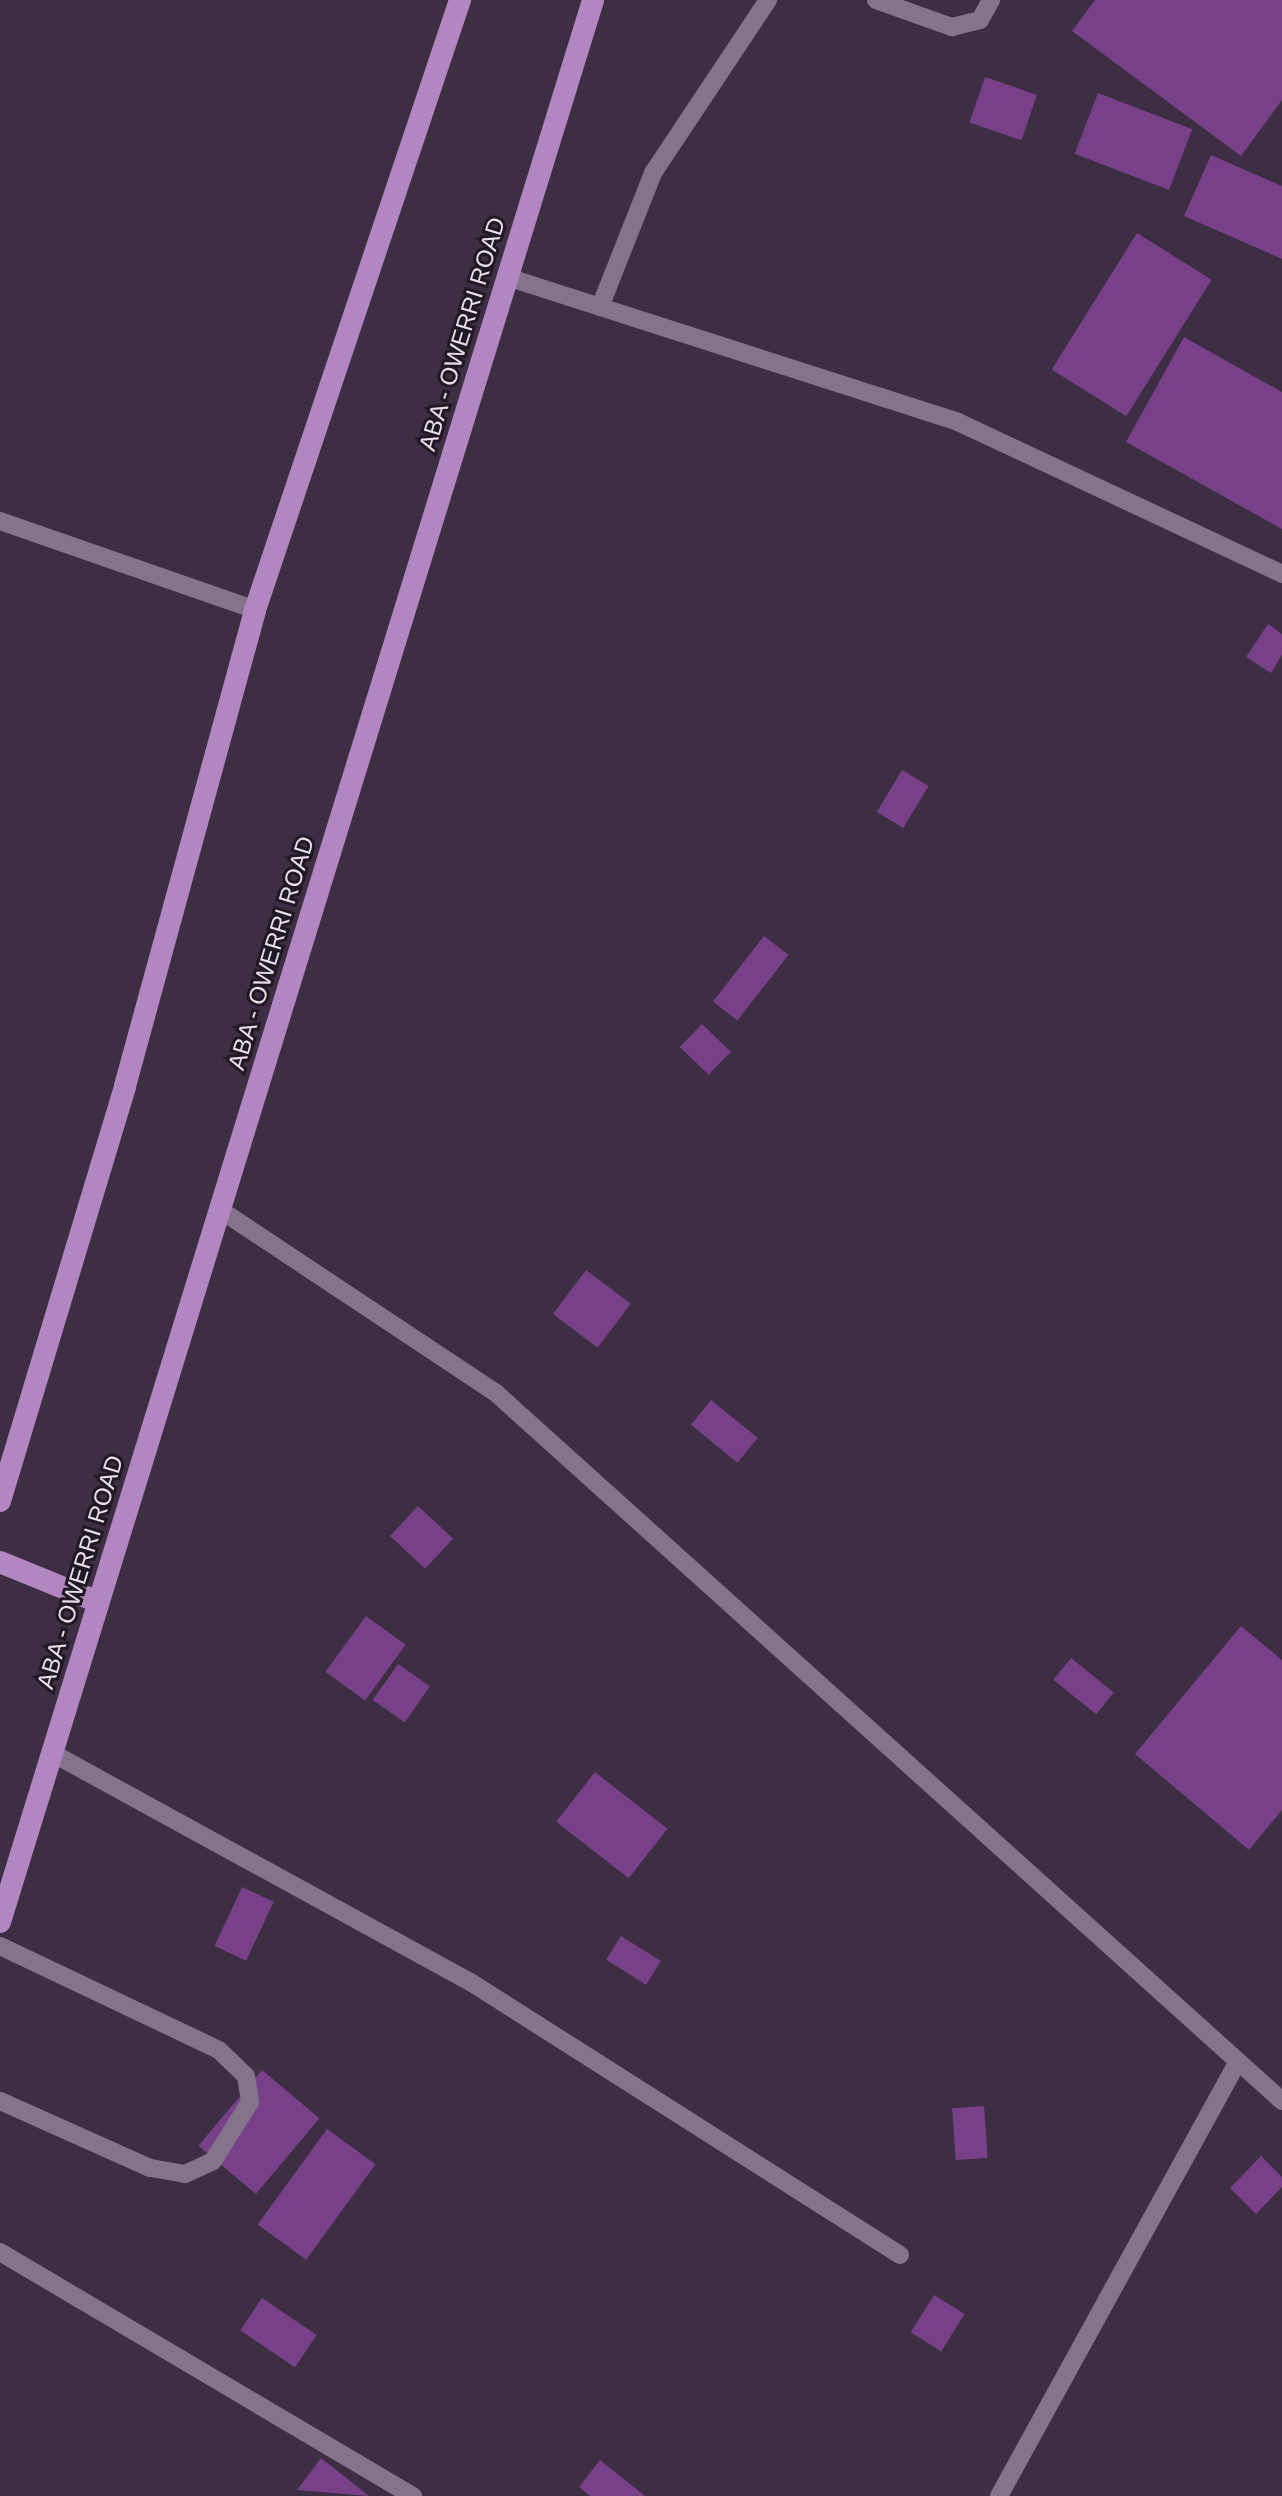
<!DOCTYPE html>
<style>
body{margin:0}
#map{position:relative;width:1282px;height:2496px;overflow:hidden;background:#3e2e43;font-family:Arial,sans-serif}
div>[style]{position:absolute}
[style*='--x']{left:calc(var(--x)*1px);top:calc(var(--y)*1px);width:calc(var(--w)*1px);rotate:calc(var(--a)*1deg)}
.building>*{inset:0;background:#774089;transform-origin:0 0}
.service>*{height:18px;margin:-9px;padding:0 9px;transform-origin:9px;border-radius:9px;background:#85738b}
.trunk>*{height:22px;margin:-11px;padding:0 11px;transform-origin:11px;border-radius:11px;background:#b286c0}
span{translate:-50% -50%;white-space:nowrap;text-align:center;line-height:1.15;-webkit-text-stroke:6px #201923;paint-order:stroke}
.street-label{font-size:24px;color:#e7ddeb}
</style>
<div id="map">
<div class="building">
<div style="clip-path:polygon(1095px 0,1282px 0,1282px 100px,1241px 156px,1072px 31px)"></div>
<div style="left:985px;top:77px;width:55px;height:48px;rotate:19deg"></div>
<div style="left:1098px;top:93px;width:101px;height:65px;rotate:21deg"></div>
<div style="clip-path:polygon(1211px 155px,1282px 186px,1282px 259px,1184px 216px)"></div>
<div style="left:1137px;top:233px;width:88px;height:161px;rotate:32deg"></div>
<div style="clip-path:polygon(1184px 337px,1282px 392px,1282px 529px,1126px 442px)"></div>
<div style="clip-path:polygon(1268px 624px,1282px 634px,1282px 655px,1271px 673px,1246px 657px)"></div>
<div style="left:902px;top:770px;width:31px;height:49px;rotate:31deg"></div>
<div style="left:764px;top:936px;width:31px;height:83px;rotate:38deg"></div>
<div style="left:702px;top:1024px;width:40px;height:32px;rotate:44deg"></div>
<div style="left:586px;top:1270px;width:56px;height:55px;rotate:37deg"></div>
<div style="left:711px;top:1400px;width:60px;height:32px;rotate:39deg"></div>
<div style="left:418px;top:1506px;width:48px;height:41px;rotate:43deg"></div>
<div style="left:366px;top:1616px;width:49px;height:69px;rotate:36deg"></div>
<div style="clip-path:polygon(1241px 1626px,1282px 1660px,1282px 1810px,1249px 1850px,1135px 1754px)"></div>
<div style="left:1071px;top:1658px;width:55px;height:28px;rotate:39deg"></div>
<div style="left:398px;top:1664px;width:39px;height:44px;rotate:35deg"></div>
<div style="left:595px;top:1772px;width:92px;height:63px;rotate:38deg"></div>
<div style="left:242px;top:1887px;width:35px;height:65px;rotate:25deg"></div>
<div style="left:621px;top:1936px;width:47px;height:28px;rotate:32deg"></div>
<div style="left:262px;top:2070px;width:75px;height:99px;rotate:40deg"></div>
<div style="left:984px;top:2106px;width:52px;height:32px;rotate:86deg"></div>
<div style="left:327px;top:2129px;width:60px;height:118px;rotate:36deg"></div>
<div style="clip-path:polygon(1261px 2156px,1282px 2177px,1282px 2187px,1256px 2214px,1230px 2188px)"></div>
<div style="left:934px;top:2295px;width:36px;height:44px;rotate:32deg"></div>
<div style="left:262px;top:2298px;width:66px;height:39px;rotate:34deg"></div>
<div style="clip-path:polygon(321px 2458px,369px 2496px,297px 2490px)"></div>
<div style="clip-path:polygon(600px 2460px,645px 2496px,590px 2496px,579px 2487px)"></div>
</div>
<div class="service">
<div style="--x:876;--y:0;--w:81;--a:19.6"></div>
<div style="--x:952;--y:27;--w:29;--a:-14"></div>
<div style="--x:980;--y:20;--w:23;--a:-61"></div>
<div style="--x:507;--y:277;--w:474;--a:17.8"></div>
<div style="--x:958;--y:422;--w:358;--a:25.1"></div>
<div style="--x:600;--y:307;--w:144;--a:-68.4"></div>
<div style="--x:653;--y:173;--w:208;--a:-56.4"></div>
<div style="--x:0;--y:521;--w:270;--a:19.2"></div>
<div style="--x:219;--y:1209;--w:333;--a:33.6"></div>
<div style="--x:496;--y:1393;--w:1058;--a:42.01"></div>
<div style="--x:52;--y:1753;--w:479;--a:28.7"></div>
<div style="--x:472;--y:1983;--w:507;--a:32.44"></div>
<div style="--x:0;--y:1946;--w:242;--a:25.4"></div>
<div style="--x:219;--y:2050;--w:37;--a:44"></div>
<div style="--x:246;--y:2076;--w:26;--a:81"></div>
<div style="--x:250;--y:2102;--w:70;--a:122.1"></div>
<div style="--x:213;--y:2161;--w:31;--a:155"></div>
<div style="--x:185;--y:2174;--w:36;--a:-170"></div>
<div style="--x:150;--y:2168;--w:164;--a:-155.9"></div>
<div style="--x:0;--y:2252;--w:480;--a:30.6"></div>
<div style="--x:999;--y:2496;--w:496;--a:-61.2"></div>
</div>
<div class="trunk">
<div style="--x:0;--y:1501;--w:433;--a:-73.2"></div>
<div style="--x:125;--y:1086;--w:493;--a:-74.7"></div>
<div style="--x:255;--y:610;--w:644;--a:-71.42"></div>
<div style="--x:0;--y:1562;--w:106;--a:22.2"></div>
<div style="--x:0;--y:1922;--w:2011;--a:-72.85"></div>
</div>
<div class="street-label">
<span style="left:462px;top:334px;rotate:-73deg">ABA - OWERRI ROAD</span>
<span style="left:271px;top:953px;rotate:-73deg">ABA - OWERRI ROAD</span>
<span style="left:80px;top:1572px;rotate:-73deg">ABA - OWERRI ROAD</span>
</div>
</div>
